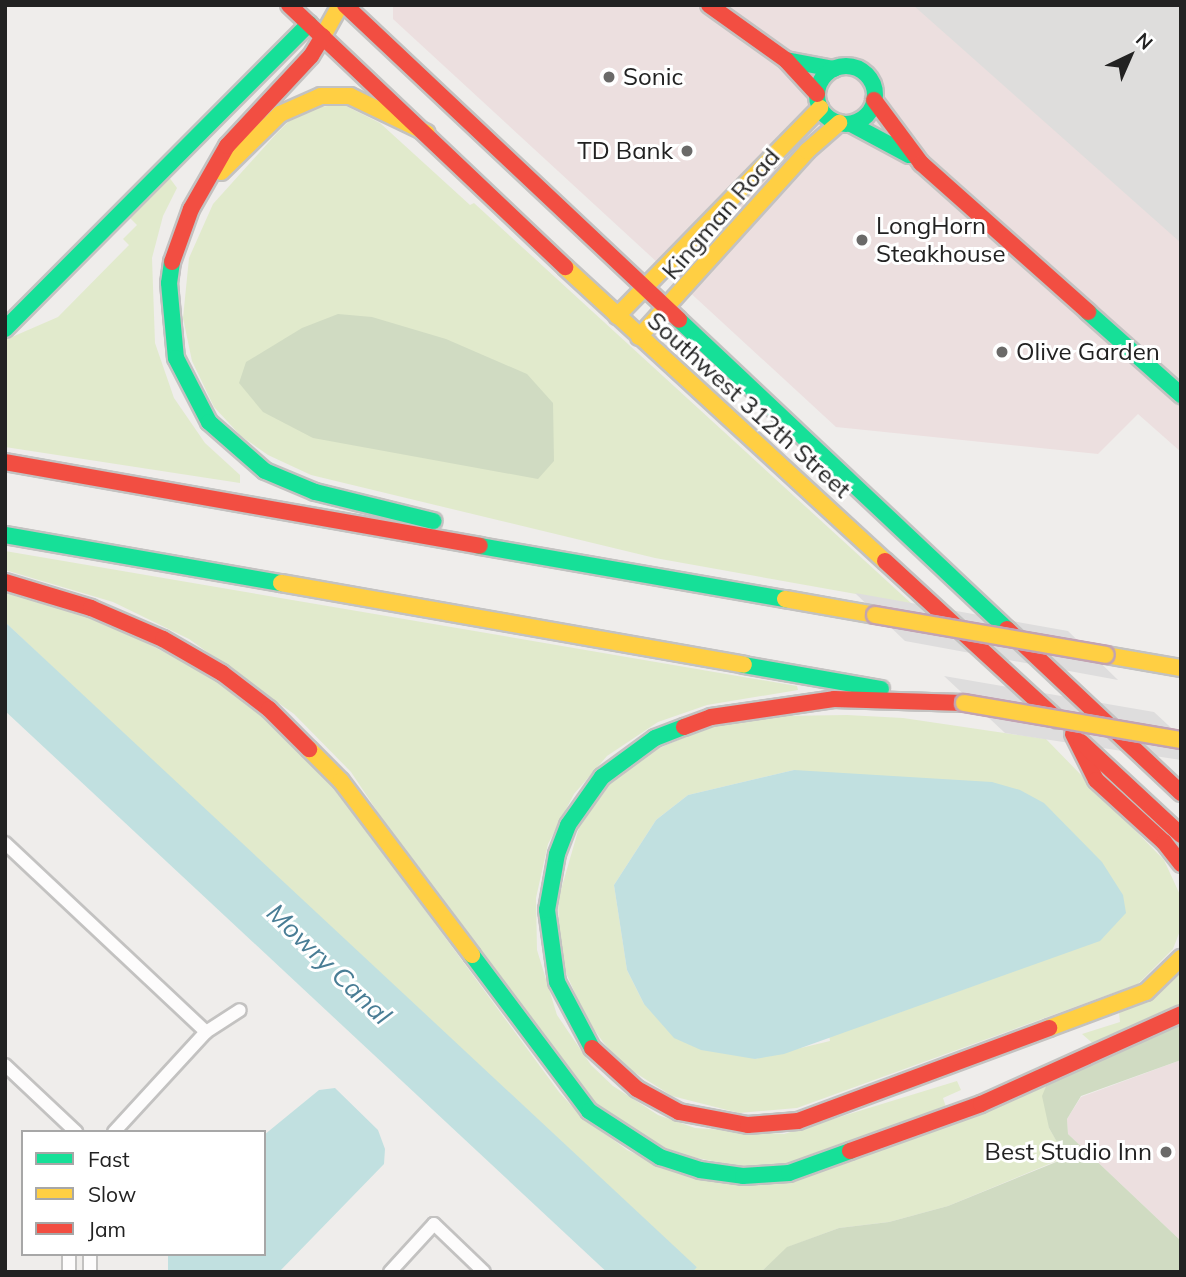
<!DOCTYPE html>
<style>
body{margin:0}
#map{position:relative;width:1186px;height:1277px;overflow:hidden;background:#efedeb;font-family:Mulish,sans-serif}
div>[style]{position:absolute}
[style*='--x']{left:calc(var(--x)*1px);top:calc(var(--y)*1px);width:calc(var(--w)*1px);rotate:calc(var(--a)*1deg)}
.commercial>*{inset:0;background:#ecdfdf}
.religious>*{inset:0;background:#dedddc}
.grass>*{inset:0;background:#e1eacc}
.forest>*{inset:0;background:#d0dbc2}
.water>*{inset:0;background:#c1e0e0;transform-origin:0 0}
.pier>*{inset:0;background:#dedddd}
.roads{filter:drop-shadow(2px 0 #c3c2c1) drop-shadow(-2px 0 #c3c2c1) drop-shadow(0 2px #c3c2c1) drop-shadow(0 -2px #c3c2c1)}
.street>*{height:12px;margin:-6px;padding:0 6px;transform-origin:6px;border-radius:6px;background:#fdfcfc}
.fast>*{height:16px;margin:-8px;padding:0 8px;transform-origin:8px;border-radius:8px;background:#16e098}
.fast>.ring{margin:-8px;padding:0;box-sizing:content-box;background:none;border:16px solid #16e098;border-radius:50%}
.slow>*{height:16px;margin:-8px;padding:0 8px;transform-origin:8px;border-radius:8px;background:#ffcf43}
.jam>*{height:16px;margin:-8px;padding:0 8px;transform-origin:8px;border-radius:8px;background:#f24e42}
.bridges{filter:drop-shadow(2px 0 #c2a3b2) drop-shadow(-2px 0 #c2a3b2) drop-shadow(0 2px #c2a3b2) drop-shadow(0 -2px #c2a3b2)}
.slow-bridge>*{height:16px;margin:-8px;padding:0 8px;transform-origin:8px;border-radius:8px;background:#ffcf43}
.dots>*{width:19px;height:19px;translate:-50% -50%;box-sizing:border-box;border:4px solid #fff;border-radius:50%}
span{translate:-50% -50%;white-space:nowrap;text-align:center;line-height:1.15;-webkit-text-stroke:6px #fff;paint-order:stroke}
.poi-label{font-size:24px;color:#222}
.left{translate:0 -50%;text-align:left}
.right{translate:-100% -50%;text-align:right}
.street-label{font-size:24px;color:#222}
.water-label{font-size:26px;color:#497d95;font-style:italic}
.frame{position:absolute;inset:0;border:7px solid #222;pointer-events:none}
.legend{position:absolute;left:21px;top:1130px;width:245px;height:126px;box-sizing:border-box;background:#fff;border:2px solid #a7a7a7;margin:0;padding:9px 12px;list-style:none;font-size:21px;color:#222}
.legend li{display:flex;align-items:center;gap:14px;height:35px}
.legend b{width:35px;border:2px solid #a7a7a7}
.north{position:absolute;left:1095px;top:21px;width:70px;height:70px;-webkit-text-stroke:5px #fff;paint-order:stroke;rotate:44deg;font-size:19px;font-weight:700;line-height:28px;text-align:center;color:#222}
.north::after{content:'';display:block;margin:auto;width:24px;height:32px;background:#222;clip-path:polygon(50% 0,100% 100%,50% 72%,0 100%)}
</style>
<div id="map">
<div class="commercial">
<div style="clip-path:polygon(393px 5px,1181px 5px,1181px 452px,1138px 414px,1098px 454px,836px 427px,393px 19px)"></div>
<div style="clip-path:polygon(1181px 1060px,1181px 1241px,1068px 1134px,1067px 1119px,1081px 1097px)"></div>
</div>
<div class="religious">
<div style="clip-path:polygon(913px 5px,1181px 5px,1181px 243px)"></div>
</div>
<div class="grass">
<div style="clip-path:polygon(342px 104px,380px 123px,470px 205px,474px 203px,912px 604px,655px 558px,311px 475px,268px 455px,241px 436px,214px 407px,192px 361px,183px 318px,189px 258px,213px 204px,277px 133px,300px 110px)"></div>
<div style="clip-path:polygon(169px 177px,177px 188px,163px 216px,152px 258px,155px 343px,174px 398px,205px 443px,240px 475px,240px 483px,5px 447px,5px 340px,58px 317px,129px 245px,123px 239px,137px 225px,128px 216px)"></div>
<div style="clip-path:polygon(5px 551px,797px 686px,798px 690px,707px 705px,658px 722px,607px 756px,574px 794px,548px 844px,536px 898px,537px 950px,557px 1015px,591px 1065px,613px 1086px,658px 1115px,695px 1128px,784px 1134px,957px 1081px,961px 1090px,943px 1098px,946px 1107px,789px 1164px,744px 1167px,676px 1154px,593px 1105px,425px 883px,351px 772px,294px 714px,189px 639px,113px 602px,5px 570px)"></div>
<div style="clip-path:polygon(5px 592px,109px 624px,203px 672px,254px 709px,332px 784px,559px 1092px,579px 1114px,627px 1150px,654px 1163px,735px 1184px,1047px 1084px,1049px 1128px,1066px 1157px,948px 1206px,889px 1222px,839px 1228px,788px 1247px,761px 1272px,692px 1272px,5px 622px)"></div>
<div style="clip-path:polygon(evenodd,847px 715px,903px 718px,1046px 739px,1164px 860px,1181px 897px,1181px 928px,1173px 949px,1138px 984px,797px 1108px,739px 1113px,672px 1096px,623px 1065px,603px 1042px,586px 1018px,566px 973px,560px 951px,558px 900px,580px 824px,610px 784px,641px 756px,711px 726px,779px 716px,847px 715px,794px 770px,830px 1041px,755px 1059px,644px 1004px,627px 970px,614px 885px,656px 820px,688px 795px,794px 770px)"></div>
<div style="clip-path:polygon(1181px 971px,1181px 1005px,1097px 1047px,1082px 1034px,1120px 1022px,1119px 1012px)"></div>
</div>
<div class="forest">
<div style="clip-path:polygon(338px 314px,372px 317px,446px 339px,527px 374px,553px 403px,554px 461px,538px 479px,313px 438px,263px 412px,239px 383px,246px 362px,302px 328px)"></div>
<div style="clip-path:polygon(1181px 1023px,1181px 1060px,1081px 1096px,1067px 1119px,1068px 1134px,1181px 1241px,1181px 1272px,761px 1272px,787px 1247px,839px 1228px,889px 1222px,948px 1206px,1066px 1158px,1049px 1128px,1042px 1096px,1047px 1084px)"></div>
</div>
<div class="water">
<div style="left:5px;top:622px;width:946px;height:65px;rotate:43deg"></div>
<div style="clip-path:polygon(794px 770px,992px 782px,1020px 790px,1044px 803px,1102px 862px,1123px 895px,1126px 913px,1100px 941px,784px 1054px,755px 1059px,701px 1050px,674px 1038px,644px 1004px,627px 970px,614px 885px,656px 820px,688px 795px)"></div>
<div style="clip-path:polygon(335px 1088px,378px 1130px,385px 1149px,384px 1164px,279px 1272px,168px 1272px,168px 1254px,264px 1254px,264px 1135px,319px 1090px)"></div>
</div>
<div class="pier">
<div style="clip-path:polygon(855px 593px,1068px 631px,1118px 680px,905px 641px)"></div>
<div style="clip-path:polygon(944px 676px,1154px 712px,1181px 737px,1181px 760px,1005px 733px)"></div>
</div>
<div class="roads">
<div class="street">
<div style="--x:5;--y:843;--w:276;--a:43.2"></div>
<div style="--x:5;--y:1065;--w:98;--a:43.3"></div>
<div style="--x:114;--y:1132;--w:136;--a:-47.4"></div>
<div style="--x:206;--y:1032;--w:40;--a:-32.9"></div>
<div style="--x:90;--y:1254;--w:18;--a:90"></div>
<div style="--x:69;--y:1272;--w:18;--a:-90"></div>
<div style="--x:390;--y:1272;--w:65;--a:-47.5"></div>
<div style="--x:434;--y:1224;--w:69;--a:43.8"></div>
</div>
<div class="fast">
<div style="--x:786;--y:60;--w:49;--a:10.6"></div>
<div class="ring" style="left:817px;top:66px;width:42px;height:42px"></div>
<div style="--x:851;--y:124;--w:66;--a:28.1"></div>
<div style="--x:172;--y:262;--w:21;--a:98"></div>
<div style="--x:169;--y:283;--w:75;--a:84.7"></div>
<div style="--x:176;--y:358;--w:72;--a:62.7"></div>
<div style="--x:209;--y:422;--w:74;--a:41.2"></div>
<div style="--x:265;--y:471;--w:54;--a:22.8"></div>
<div style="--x:315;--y:492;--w:122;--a:13.8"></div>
<div style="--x:1088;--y:312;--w:125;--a:41.7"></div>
<div style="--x:679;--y:320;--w:451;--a:43.3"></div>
<div style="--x:5;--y:329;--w:431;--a:-45.1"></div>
<div style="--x:5;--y:535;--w:280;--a:9.9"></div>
<div style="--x:480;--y:546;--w:310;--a:9.9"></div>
<div style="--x:744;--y:665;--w:139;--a:9.9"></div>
<div style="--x:472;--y:955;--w:195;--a:53.1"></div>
<div style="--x:589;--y:1111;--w:85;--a:32.9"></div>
<div style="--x:660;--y:1157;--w:42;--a:18"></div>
<div style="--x:700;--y:1170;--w:43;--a:7.9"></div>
<div style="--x:743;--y:1176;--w:46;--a:-3.7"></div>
<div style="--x:789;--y:1173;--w:65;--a:-19.8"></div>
<div style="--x:592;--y:1048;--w:75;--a:-117.9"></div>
<div style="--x:557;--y:982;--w:73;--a:-97.9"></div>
<div style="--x:547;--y:910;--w:57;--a:-79.9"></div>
<div style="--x:557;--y:854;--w:31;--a:-69"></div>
<div style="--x:568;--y:825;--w:59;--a:-54.7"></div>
<div style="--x:602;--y:777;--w:66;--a:-36.3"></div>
<div style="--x:655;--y:738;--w:31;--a:-21"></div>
</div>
<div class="slow">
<div style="--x:323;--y:36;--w:35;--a:-61"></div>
<div style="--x:221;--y:172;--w:83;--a:-44.5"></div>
<div style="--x:280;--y:114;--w:45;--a:-23.7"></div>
<div style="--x:321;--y:96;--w:29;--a:0"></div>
<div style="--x:350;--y:96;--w:85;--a:25.7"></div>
<div style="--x:565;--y:267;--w:435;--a:42.6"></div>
<div style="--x:617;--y:316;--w:291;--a:-45.7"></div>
<div style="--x:639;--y:337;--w:251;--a:-47.9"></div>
<div style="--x:807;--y:151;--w:43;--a:-41.2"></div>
<div style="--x:281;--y:583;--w:470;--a:10"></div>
<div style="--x:785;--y:599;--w:91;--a:10.1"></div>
<div style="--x:1106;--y:655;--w:76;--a:9.8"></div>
<div style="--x:309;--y:749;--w:45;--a:45"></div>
<div style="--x:341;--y:781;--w:218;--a:53"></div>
<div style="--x:1049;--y:1028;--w:103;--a:-20.4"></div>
<div style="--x:1146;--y:992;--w:49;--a:-44.2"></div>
</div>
<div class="jam">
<div style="--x:289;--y:5;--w:381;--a:43.5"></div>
<div style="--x:345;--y:5;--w:459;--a:43.3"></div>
<div style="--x:709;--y:5;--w:95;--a:35.5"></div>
<div style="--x:786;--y:60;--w:46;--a:47.6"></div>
<div style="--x:874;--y:100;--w:79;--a:53.3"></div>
<div style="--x:921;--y:163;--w:224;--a:41.7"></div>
<div style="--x:172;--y:262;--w:56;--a:-70.3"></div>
<div style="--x:191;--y:209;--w:73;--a:-60.3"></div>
<div style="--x:227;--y:146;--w:123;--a:-47"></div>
<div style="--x:311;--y:56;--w:23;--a:-59"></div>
<div style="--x:5;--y:462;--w:482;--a:10"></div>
<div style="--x:885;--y:561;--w:235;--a:42.6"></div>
<div style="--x:5;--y:582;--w:90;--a:16.8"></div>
<div style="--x:91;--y:608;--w:78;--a:23.3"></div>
<div style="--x:163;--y:639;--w:68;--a:30"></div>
<div style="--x:222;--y:673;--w:59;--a:37.5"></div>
<div style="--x:269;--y:709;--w:57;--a:45"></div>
<div style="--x:1007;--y:629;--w:239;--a:43.3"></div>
<div style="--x:684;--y:727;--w:29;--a:-20"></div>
<div style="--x:711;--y:717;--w:124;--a:-8.3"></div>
<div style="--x:834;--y:699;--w:130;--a:1.8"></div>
<div style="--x:1073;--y:734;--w:51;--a:63.4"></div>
<div style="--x:1096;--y:780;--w:92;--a:42.4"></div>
<div style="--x:1164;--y:842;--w:28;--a:52"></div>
<div style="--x:1081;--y:742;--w:137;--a:42.9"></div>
<div style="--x:592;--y:1048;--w:61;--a:42.3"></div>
<div style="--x:637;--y:1089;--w:48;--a:28.7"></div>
<div style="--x:679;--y:1112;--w:70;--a:10.7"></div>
<div style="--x:748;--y:1125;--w:50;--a:-4.6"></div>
<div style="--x:798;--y:1121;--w:268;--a:-20.3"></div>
<div style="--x:850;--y:1151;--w:139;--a:-19.7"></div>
<div style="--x:981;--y:1104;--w:219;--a:-24.2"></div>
</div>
</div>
<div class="bridges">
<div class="slow-bridge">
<div style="--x:875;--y:615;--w:234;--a:9.8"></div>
<div style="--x:964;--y:703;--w:220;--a:9.7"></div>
</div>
</div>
<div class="dots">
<div style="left:609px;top:77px;background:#6a6968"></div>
<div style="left:687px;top:151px;background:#6a6968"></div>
<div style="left:862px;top:240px;background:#6a6968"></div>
<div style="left:1002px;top:352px;background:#6a6968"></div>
<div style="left:1166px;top:1152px;background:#6a6968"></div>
</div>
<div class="poi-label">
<span class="left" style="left:623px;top:77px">Sonic</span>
<span class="right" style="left:673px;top:151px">TD Bank</span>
<span class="left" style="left:876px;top:240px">LongHorn<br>Steakhouse</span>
<span class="left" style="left:1016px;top:352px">Olive Garden</span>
<span class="right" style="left:1152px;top:1152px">Best Studio Inn</span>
</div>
<div class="street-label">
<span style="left:721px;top:214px;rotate:-49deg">Kingman Road</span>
<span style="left:749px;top:405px;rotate:42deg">Southwest 312th Street</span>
</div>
<div class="water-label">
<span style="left:329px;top:964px;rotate:44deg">Mowry Canal</span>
</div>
<div class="frame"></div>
<ul class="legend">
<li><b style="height:9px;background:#16e098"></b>Fast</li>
<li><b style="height:9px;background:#ffcf43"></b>Slow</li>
<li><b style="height:9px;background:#f24e42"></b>Jam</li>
</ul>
<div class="north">N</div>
</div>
